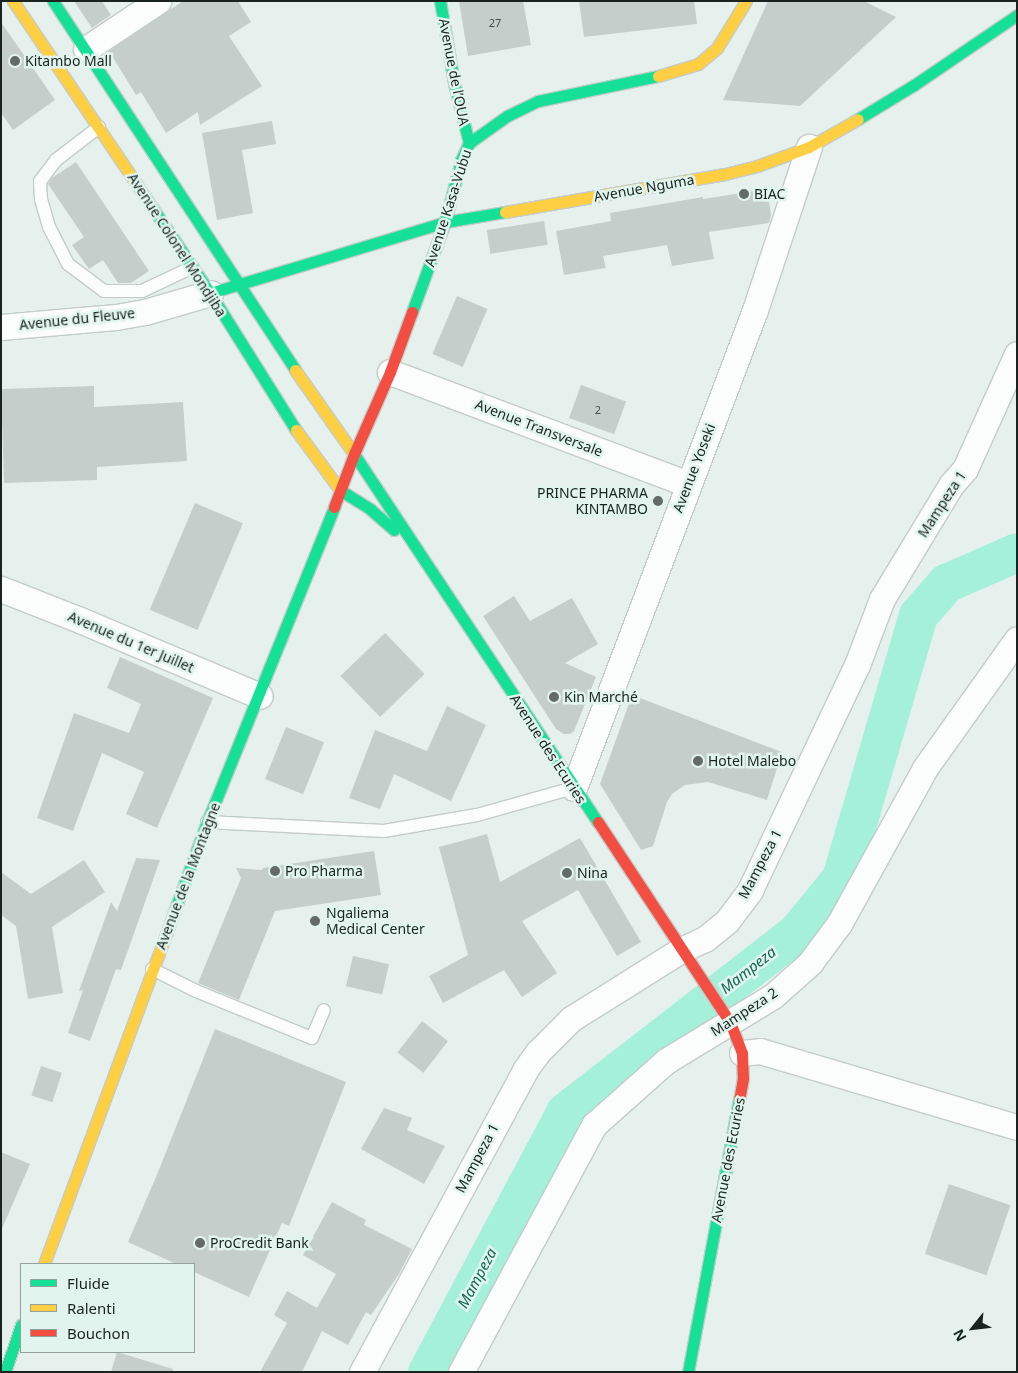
<!DOCTYPE html>
<meta charset="utf-8">
<style>
body{margin:0}
#map{position:relative;width:1018px;height:1373px;overflow:hidden;background:#e6f1ed;font-family:"Noto Sans",sans-serif}
div>[style]{position:absolute}
[style*='--x']{left:calc(var(--x)*1px);top:calc(var(--y)*1px);width:calc(var(--w)*1px);rotate:calc(var(--a)*1deg)}
.river>*{height:39px;margin:-19.5px;padding:0 19.5px;transform-origin:19.5px;border-radius:19.5px;background:#a5f0d8}
.building>*{inset:0;background:#c6cecb;transform-origin:0 0}
.roads{filter:drop-shadow(1px 0 #c3ccc9) drop-shadow(-1px 0 #c3ccc9) drop-shadow(0 1px #c3ccc9) drop-shadow(0 -1px #c3ccc9)}
.lane>*{height:12px;margin:-6px;padding:0 6px;transform-origin:6px;border-radius:6px;background:#fbfdfc}
.street>*{height:25px;margin:-12.5px;padding:0 12.5px;transform-origin:12.5px;border-radius:12.5px;background:#fbfdfc}
.fast>*{height:11px;margin:-5.5px;padding:0 5.5px;transform-origin:5.5px;border-radius:5.5px;background:#16e098}
.slow>*{height:11px;margin:-5.5px;padding:0 5.5px;transform-origin:5.5px;border-radius:5.5px;background:#ffcf43}
.jam>*{height:11px;margin:-5.5px;padding:0 5.5px;transform-origin:5.5px;border-radius:5.5px;background:#f24e42}
.dots>*{width:14px;height:14px;translate:-50% -50%;box-sizing:border-box;border:2px solid #e1f5ee;border-radius:50%}
span{translate:-50% -50%;white-space:nowrap;text-align:center;line-height:1.15;-webkit-text-stroke:5px #e1f5ee;paint-order:stroke}
.number-label{font-size:11px;color:#464e4b}
.number-label span{-webkit-text-stroke-width:0}
.poi-label{font-size:14px;color:#1b2320}
.left{translate:0 -50%;text-align:left}
.right{translate:-100% -50%;text-align:right}
.street-label{font-size:14px;color:#1b2320}
.water-label{font-size:15px;color:#136651;font-style:italic}
.frame{position:absolute;inset:0;border:2px solid #1b2320;pointer-events:none}
.legend{position:absolute;left:20px;top:1263px;width:175px;height:90px;box-sizing:border-box;background:#e1f5ee;border:1px solid #92a19c;margin:0;padding:6px 9px;list-style:none;font-size:15px;color:#1b2320}
.legend li{display:flex;align-items:center;gap:10px;height:25px}
.legend b{width:25px;border:1px solid #92a19c}
.north{position:absolute;left:948px;top:1303px;width:50px;height:50px;-webkit-text-stroke:4px #e1f5ee;paint-order:stroke;rotate:241deg;font-size:14px;font-weight:700;line-height:20px;text-align:center;color:#1b2320}
.north::after{content:'';display:block;margin:auto;width:18px;height:22px;background:#1b2320;clip-path:polygon(50% 0,100% 100%,50% 72%,0 100%)}
</style>
<div id="map">
<div class="river">
<div style="--x:427;--y:1372;--w:294;--a:-62"></div>
<div style="--x:565;--y:1112;--w:292;--a:-37.8"></div>
<div style="--x:796;--y:933;--w:71;--a:-50.7"></div>
<div style="--x:841;--y:878;--w:274;--a:-73.7"></div>
<div style="--x:918;--y:615;--w:43;--a:-48.8"></div>
<div style="--x:946;--y:583;--w:77;--a:-23.6"></div>
</div>
<div class="building">
<div style="clip-path:polygon(74px 1px,102px 1px,111px 15px,92px 28px)"></div>
<div style="clip-path:polygon(183px 1px,238px 1px,251px 22px,229px 36px,262px 86px,200px 125px,198px 112px,166px 133px,141px 92px,136px 95px,109px 51px)"></div>
<div style="clip-path:polygon(459px 1px,523px 1px,531px 45px,468px 56px)"></div>
<div style="clip-path:polygon(579px 1px,694px 1px,697px 24px,584px 37px)"></div>
<div style="clip-path:polygon(768px 1px,864px 1px,896px 17px,800px 106px,723px 100px)"></div>
<div style="clip-path:polygon(1px 22px,55px 100px,13px 130px,1px 113px)"></div>
<div style="clip-path:polygon(272px 121px,276px 144px,242px 150px,253px 213px,217px 220px,202px 133px)"></div>
<div style="clip-path:polygon(76px 162px,149px 271px,131px 283px,118px 283px,103px 260px,89px 269px,72px 245px,84px 237px,48px 184px,52px 178px)"></div>
<div style="clip-path:polygon(767px 189px,771px 215px,769px 223px,709px 232px,714px 259px,672px 266px,667px 245px,603px 256px,606px 268px,564px 275px,556px 231px,611px 221px,610px 213px,703px 197px,703px 199px)"></div>
<div style="left:544px;top:221px;width:24px;height:58px;rotate:81deg"></div>
<div style="left:457px;top:296px;width:33px;height:63px;rotate:23deg"></div>
<div style="left:581px;top:385px;width:48px;height:35px;rotate:20deg"></div>
<div style="clip-path:polygon(94px 386px,94px 407px,183px 402px,187px 461px,97px 467px,97px 480px,4px 483px,1px 389px)"></div>
<div style="left:195px;top:503px;width:52px;height:116px;rotate:23deg"></div>
<div style="clip-path:polygon(514px 596px,530px 621px,572px 598px,598px 644px,565px 663px,596px 677px,574px 731px,570px 734px,564px 734px,556px 729px,483px 616px)"></div>
<div style="left:385px;top:633px;width:57px;height:62px;rotate:46deg"></div>
<div style="clip-path:polygon(120px 657px,213px 698px,157px 828px,126px 814px,144px 772px,102px 753px,73px 831px,37px 818px,74px 713px,129px 733px,141px 704px,107px 688px)"></div>
<div style="clip-path:polygon(632px 695px,782px 752px,767px 800px,708px 782px,685px 785px,672px 794px,667px 802px,653px 846px,641px 850px,600px 784px)"></div>
<div style="clip-path:polygon(447px 706px,486px 725px,451px 801px,394px 774px,380px 809px,349px 798px,375px 730px,427px 751px)"></div>
<div style="left:286px;top:727px;width:41px;height:56px;rotate:22deg"></div>
<div style="clip-path:polygon(487px 834px,500px 882px,580px 838px,641px 942px,617px 956px,578px 890px,522px 921px,557px 973px,522px 997px,504px 970px,443px 1003px,429px 976px,468px 955px,439px 847px)"></div>
<div style="clip-path:polygon(374px 851px,381px 895px,275px 911px,239px 1000px,198px 983px,241px 878px,236px 868px,262px 870px,263px 868px)"></div>
<div style="clip-path:polygon(136px 858px,160px 860px,121px 970px,116px 969px,90px 1041px,68px 1033px,83px 990px,79px 991px,111px 902px,117px 911px)"></div>
<div style="clip-path:polygon(84px 860px,105px 892px,52px 927px,63px 993px,28px 999px,16px 926px,1px 915px,1px 872px,31px 894px)"></div>
<div style="left:353px;top:956px;width:37px;height:31px;rotate:13deg"></div>
<div style="left:422px;top:1021px;width:33px;height:40px;rotate:38deg"></div>
<div style="clip-path:polygon(215px 1029px,346px 1082px,289px 1226px,282px 1223px,249px 1297px,194px 1272px,194px 1264px,176px 1264px,128px 1242px,156px 1177px)"></div>
<div style="left:41px;top:1066px;width:22px;height:31px;rotate:18deg"></div>
<div style="clip-path:polygon(384px 1108px,412px 1118px,407px 1130px,445px 1146px,424px 1184px,361px 1149px)"></div>
<div style="clip-path:polygon(1px 1152px,30px 1164px,1px 1231px)"></div>
<div style="left:949px;top:1184px;width:65px;height:74px;rotate:19deg"></div>
<div style="clip-path:polygon(332px 1202px,366px 1220px,364px 1225px,412px 1249px,399px 1274px,371px 1315px,366px 1312px,348px 1345px,322px 1331px,302px 1372px,260px 1372px,287px 1323px,274px 1315px,287px 1291px,317px 1308px,336px 1274px,303px 1255px)"></div>
<div style="clip-path:polygon(117px 1352px,173px 1369px,173px 1372px,111px 1372px)"></div>
</div>
<div class="roads">
<div class="lane">
<div style="--x:99;--y:127;--w:54;--a:142.5"></div>
<div style="--x:56;--y:160;--w:26;--a:127"></div>
<div style="--x:40;--y:181;--w:18;--a:87"></div>
<div style="--x:41;--y:199;--w:29;--a:74"></div>
<div style="--x:49;--y:227;--w:42;--a:62.8"></div>
<div style="--x:68;--y:264;--w:45;--a:36.9"></div>
<div style="--x:104;--y:291;--w:38;--a:0"></div>
<div style="--x:142;--y:291;--w:56;--a:-25.2"></div>
<div style="--x:207;--y:822;--w:177;--a:2.9"></div>
<div style="--x:384;--y:831;--w:94;--a:-9.8"></div>
<div style="--x:477;--y:815;--w:101;--a:-15.6"></div>
<div style="--x:152;--y:969;--w:49;--a:26.6"></div>
<div style="--x:196;--y:991;--w:125;--a:22.1"></div>
<div style="--x:312;--y:1038;--w:30;--a:-67"></div>
</div>
<div class="street">
<div style="--x:86;--y:49;--w:87;--a:-33.7"></div>
<div style="--x:1;--y:327;--w:115;--a:-5"></div>
<div style="--x:116;--y:317;--w:29;--a:-10"></div>
<div style="--x:145;--y:312;--w:68;--a:-16.3"></div>
<div style="--x:390;--y:372;--w:318;--a:20.6"></div>
<div style="--x:1;--y:589;--w:85;--a:21.4"></div>
<div style="--x:80;--y:620;--w:195;--a:22.9"></div>
<div style="--x:574;--y:788;--w:511;--a:-69.26"></div>
<div style="--x:755;--y:310;--w:172;--a:-71.7"></div>
<div style="--x:742;--y:1053;--w:18;--a:-6"></div>
<div style="--x:760;--y:1051;--w:268;--a:16.5"></div>
<div style="--x:362;--y:1372;--w:343;--a:-61.6"></div>
<div style="--x:525;--y:1070;--w:22;--a:-54"></div>
<div style="--x:538;--y:1052;--w:47;--a:-45"></div>
<div style="--x:571;--y:1019;--w:130;--a:-32.1"></div>
<div style="--x:681;--y:950;--w:26;--a:-25"></div>
<div style="--x:705;--y:939;--w:28;--a:-39"></div>
<div style="--x:727;--y:921;--w:39;--a:-53"></div>
<div style="--x:750;--y:890;--w:249;--a:-64.6"></div>
<div style="--x:857;--y:665;--w:71;--a:-69.3"></div>
<div style="--x:882;--y:599;--w:133;--a:-58.8"></div>
<div style="--x:951;--y:485;--w:21;--a:-49"></div>
<div style="--x:965;--y:469;--w:126;--a:-65.7"></div>
<div style="--x:461;--y:1372;--w:281;--a:-61.7"></div>
<div style="--x:594;--y:1125;--w:96;--a:-41.6"></div>
<div style="--x:666;--y:1061;--w:125;--a:-31.3"></div>
<div style="--x:773;--y:996;--w:50;--a:-41.7"></div>
<div style="--x:810;--y:963;--w:49;--a:-53.4"></div>
<div style="--x:839;--y:924;--w:178;--a:-61.1"></div>
<div style="--x:925;--y:768;--w:158;--a:-54.5"></div>
</div>
<div class="fast">
<div style="--x:53;--y:1;--w:441;--a:56.7"></div>
<div style="--x:440;--y:1;--w:83;--a:80.3"></div>
<div style="--x:454;--y:83;--w:62;--a:76"></div>
<div style="--x:858;--y:119;--w:66;--a:-31.3"></div>
<div style="--x:914;--y:85;--w:125;--a:-34.2"></div>
<div style="--x:137;--y:185;--w:130;--a:55.9"></div>
<div style="--x:210;--y:293;--w:162;--a:57.9"></div>
<div style="--x:210;--y:293;--w:245;--a:-16.8"></div>
<div style="--x:445;--y:222;--w:61;--a:-9.5"></div>
<div style="--x:412;--y:312;--w:96;--a:-69.9"></div>
<div style="--x:445;--y:222;--w:64;--a:-75.5"></div>
<div style="--x:461;--y:160;--w:19;--a:-65"></div>
<div style="--x:469;--y:143;--w:47;--a:-35.4"></div>
<div style="--x:507;--y:116;--w:34;--a:-26"></div>
<div style="--x:538;--y:101;--w:123;--a:-11.8"></div>
<div style="--x:354;--y:454;--w:442;--a:56.5"></div>
<div style="--x:340;--y:490;--w:36;--a:32"></div>
<div style="--x:370;--y:509;--w:32;--a:41"></div>
<div style="--x:174;--y:912;--w:96;--a:-69.9"></div>
<div style="--x:207;--y:822;--w:340;--a:-68"></div>
<div style="--x:5;--y:1372;--w:50;--a:-71.2"></div>
<div style="--x:688;--y:1372;--w:277;--a:-79.4"></div>
</div>
<div class="slow">
<div style="--x:13;--y:1;--w:222;--a:56"></div>
<div style="--x:658;--y:76;--w:42;--a:-16.7"></div>
<div style="--x:698;--y:64;--w:25;--a:-40"></div>
<div style="--x:717;--y:48;--w:55;--a:-58.3"></div>
<div style="--x:505;--y:212;--w:223;--a:-9.8"></div>
<div style="--x:725;--y:174;--w:33;--a:-14"></div>
<div style="--x:757;--y:166;--w:55;--a:-20.1"></div>
<div style="--x:809;--y:147;--w:56;--a:-29.7"></div>
<div style="--x:295;--y:370;--w:103;--a:54.9"></div>
<div style="--x:296;--y:430;--w:74;--a:53.7"></div>
<div style="--x:44;--y:1264;--w:375;--a:-69.7"></div>
</div>
<div class="jam">
<div style="--x:334;--y:507;--w:57;--a:-69.3"></div>
<div style="--x:354;--y:454;--w:90;--a:-66.3"></div>
<div style="--x:390;--y:372;--w:64;--a:-69.9"></div>
<div style="--x:598;--y:822;--w:240;--a:56.6"></div>
<div style="--x:730;--y:1022;--w:33;--a:69"></div>
<div style="--x:742;--y:1053;--w:25;--a:88"></div>
<div style="--x:743;--y:1078;--w:22;--a:100"></div>
</div>
</div>
<div class="dots">
<div style="left:15px;top:61px;background:#626b68"></div>
<div style="left:744px;top:194px;background:#626b68"></div>
<div style="left:658px;top:501px;background:#626b68"></div>
<div style="left:554px;top:697px;background:#626b68"></div>
<div style="left:698px;top:761px;background:#626b68"></div>
<div style="left:275px;top:871px;background:#626b68"></div>
<div style="left:567px;top:873px;background:#626b68"></div>
<div style="left:315px;top:921px;background:#626b68"></div>
<div style="left:200px;top:1243px;background:#626b68"></div>
</div>
<div class="number-label">
<span style="left:495px;top:23px">27</span>
<span style="left:598px;top:410px">2</span>
</div>
<div class="poi-label">
<span class="left" style="left:25px;top:61px">Kitambo Mall</span>
<span class="left" style="left:754px;top:194px">BIAC</span>
<span class="right" style="left:648px;top:501px">PRINCE PHARMA<br>KINTAMBO</span>
<span class="left" style="left:564px;top:697px">Kin Marché</span>
<span class="left" style="left:708px;top:761px">Hotel Malebo</span>
<span class="left" style="left:285px;top:871px">Pro Pharma</span>
<span class="left" style="left:577px;top:873px">Nina</span>
<span class="left" style="left:326px;top:921px">Ngaliema<br>Medical Center</span>
<span class="left" style="left:210px;top:1243px">ProCredit Bank</span>
</div>
<div class="street-label">
<span style="left:454px;top:72px;rotate:79deg">Avenue de l’OUA</span>
<span style="left:644px;top:188px;rotate:-10deg">Avenue Nguma</span>
<span style="left:448px;top:208px;rotate:-72deg">Avenue Kasa-Vubu</span>
<span style="left:177px;top:245px;rotate:57deg">Avenue Colonel Mondjiba</span>
<span style="left:77px;top:319px;rotate:-6deg">Avenue du Fleuve</span>
<span style="left:539px;top:428px;rotate:21deg">Avenue Transversale</span>
<span style="left:694px;top:468px;rotate:-69deg">Avenue Yoseki</span>
<span style="left:942px;top:504px;rotate:-57deg">Mampeza 1</span>
<span style="left:131px;top:642px;rotate:23deg">Avenue du 1er Juillet</span>
<span style="left:548px;top:749px;rotate:57deg">Avenue des Ecuries</span>
<span style="left:760px;top:864px;rotate:-62deg">Mampeza 1</span>
<span style="left:188px;top:876px;rotate:-69deg">Avenue de la Montagne</span>
<span style="left:744px;top:1012px;rotate:-33deg">Mampeza 2</span>
<span style="left:477px;top:1158px;rotate:-62deg">Mampeza 1</span>
<span style="left:728px;top:1160px;rotate:-79deg">Avenue des Ecuries</span>
</div>
<div class="water-label">
<span style="left:748px;top:970px;rotate:-38deg">Mampeza</span>
<span style="left:477px;top:1278px;rotate:-62deg">Mampeza</span>
</div>
<div class="frame"></div>
<ul class="legend">
<li><b style="height:6px;background:#16e098"></b>Fluide</li>
<li><b style="height:6px;background:#ffcf43"></b>Ralenti</li>
<li><b style="height:6px;background:#f24e42"></b>Bouchon</li>
</ul>
<div class="north">N</div>
</div>
